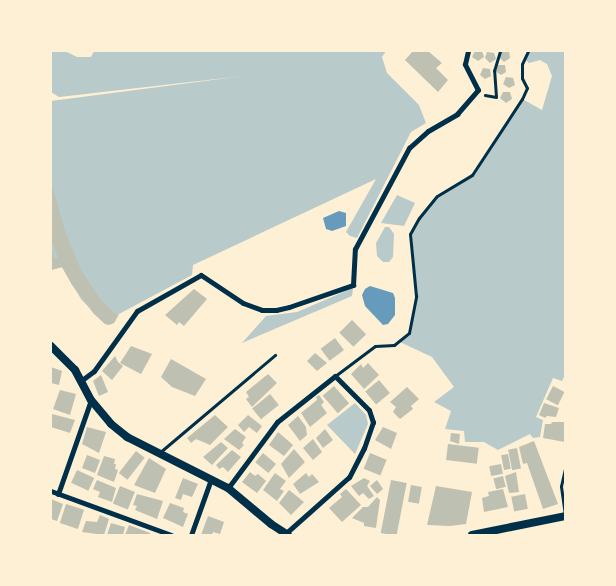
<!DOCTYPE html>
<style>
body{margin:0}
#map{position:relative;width:616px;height:586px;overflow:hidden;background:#fdf0d5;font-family:Overpass,sans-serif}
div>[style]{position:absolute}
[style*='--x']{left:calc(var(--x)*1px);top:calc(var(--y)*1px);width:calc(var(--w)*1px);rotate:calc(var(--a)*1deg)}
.green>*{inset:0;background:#b9caca}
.water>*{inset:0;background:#669bbc}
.building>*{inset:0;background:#bec0b2;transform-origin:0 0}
.path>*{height:2.5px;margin:-1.25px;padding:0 1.25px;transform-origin:1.25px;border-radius:1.25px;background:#003049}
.service>*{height:3px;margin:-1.5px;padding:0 1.5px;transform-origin:1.5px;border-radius:1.5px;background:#003049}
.minor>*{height:5px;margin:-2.5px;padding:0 2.5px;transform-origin:2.5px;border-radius:2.5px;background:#003049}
.tertiary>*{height:8px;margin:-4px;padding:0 4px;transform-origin:4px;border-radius:4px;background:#003049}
span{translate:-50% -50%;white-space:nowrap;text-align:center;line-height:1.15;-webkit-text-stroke:4.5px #fdf0d5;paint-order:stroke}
.frame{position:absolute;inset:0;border:52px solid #fdf0d5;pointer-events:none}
</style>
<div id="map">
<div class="green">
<div style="clip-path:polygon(51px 51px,65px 51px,77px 57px,91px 57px,94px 51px,386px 51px,382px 57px,387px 73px,419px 105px,426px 123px,411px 132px,357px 238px,350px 236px,346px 232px,376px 179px,193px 265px,192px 275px,119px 314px,114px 323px,105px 324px,81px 299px,62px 267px,51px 270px,51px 101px,243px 76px,59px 97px,51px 92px)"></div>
<div style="clip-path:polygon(529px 51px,565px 51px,565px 375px,562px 381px,553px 378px,536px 417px,543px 420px,540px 437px,533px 438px,530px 434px,498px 450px,484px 442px,465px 442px,464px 431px,445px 429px,451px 411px,434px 402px,454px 387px,432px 357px,400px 342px,411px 333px,417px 296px,412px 234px,421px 217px,437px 197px,472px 175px,524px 100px,542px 110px,552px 76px,547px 64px,540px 60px,529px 63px,526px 60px)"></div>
<div style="clip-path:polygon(397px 195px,415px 203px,404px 226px,381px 223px)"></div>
<div style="clip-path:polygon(385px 227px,389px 227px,394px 234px,393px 257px,389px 262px,383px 262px,377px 256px,376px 243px)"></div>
<div style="clip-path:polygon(353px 288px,352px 296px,242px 343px,266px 316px,297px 312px)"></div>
<div style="clip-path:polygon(355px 403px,366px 415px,368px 424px,355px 454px,327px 425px)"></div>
</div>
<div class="water">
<div style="clip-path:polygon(339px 211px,346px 213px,346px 226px,332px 231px,326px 229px,323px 218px)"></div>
<div style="clip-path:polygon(370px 286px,393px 293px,395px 298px,395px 315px,388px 324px,383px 325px,365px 306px,362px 295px,365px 289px)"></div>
</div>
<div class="building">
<div style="clip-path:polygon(413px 51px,428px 51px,442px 63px,436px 68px,448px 80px,438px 92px,405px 60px)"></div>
<div style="clip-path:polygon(475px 51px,482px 51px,484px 57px,478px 61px,472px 57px)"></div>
<div style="clip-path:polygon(501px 51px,509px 51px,510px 58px,504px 62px,499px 57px)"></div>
<div style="clip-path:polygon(487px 52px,494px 53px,496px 59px,490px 63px,485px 58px)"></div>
<div style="clip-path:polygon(498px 65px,505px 65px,506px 72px,501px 75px,495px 71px)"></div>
<div style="clip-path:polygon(483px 68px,490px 69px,491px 76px,485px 79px,480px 75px)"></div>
<div style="clip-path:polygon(506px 77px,513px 78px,515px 85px,509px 88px,503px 84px)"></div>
<div style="clip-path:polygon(503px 92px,510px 92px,512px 99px,506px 103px,500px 98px)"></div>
<div style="clip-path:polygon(51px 182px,66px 234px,81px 270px,101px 300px,118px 316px,114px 323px,109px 325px,105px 324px,94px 314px,72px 285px,62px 267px,51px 270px,51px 250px,54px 258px,58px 258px,51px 238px)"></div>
<div style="clip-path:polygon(194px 289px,207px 299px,184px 326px,179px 322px,177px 325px,165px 315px)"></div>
<div style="left:352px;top:320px;width:20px;height:18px;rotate:45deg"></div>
<div style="left:335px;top:338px;width:15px;height:18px;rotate:53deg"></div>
<div style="clip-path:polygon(131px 346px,152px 354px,141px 374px,120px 363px)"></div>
<div style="clip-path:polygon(315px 353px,327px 363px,317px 371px,307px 361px)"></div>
<div style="clip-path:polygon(115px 356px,118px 362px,123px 366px,112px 380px,102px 371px)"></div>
<div style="clip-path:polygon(171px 359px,206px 379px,195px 396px,172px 387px,161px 377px)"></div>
<div style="clip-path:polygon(368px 363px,379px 375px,364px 389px,351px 374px,361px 364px,363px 368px)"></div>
<div style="clip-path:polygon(51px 367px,62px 371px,59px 385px,51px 383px)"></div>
<div style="clip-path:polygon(268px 374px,277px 383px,252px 407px,246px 399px,249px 397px,246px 392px)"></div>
<div style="clip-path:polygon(101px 375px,108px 392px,99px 396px,93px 381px)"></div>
<div style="left:379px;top:380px;width:17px;height:18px;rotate:50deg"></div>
<div style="left:334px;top:386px;width:23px;height:15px;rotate:49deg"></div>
<div style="left:553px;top:386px;width:13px;height:15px;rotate:27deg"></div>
<div style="clip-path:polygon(407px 387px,419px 399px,411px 406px,413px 409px,400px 419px,393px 412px,396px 407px,390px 402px)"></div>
<div style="clip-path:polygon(60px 390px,76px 394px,70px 415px,53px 409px)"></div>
<div style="left:270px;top:394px;width:14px;height:23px;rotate:51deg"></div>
<div style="clip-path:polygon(319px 395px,324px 402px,321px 405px,327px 413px,310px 427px,301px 413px,317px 400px,316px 397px)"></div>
<div style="clip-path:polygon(544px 403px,559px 408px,556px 417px,547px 416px,545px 418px,539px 415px)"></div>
<div style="clip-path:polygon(52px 414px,75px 420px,70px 433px,51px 427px)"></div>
<div style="clip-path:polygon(215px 415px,228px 427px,210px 445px,196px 439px,191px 443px,187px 438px)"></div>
<div style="clip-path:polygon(248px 415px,262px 426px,257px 433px,249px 427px,244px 432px,238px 425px)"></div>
<div style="clip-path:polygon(298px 416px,306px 427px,307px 435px,300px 441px,288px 425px)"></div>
<div style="clip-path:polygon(552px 422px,565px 422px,565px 442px,543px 438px,545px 424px,551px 424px)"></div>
<div style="clip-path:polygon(87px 427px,106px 432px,99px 453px,82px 444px)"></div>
<div style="clip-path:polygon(383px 427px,397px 433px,391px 449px,375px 440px)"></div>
<div style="clip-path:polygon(235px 429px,246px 437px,242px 443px,244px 445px,239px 450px,224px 439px)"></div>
<div style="clip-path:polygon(325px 429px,333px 440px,323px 448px,316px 438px)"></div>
<div style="clip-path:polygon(278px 432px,293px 445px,284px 456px,269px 445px)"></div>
<div style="clip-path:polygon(451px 433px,460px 434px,459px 444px,450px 441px)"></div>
<div style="clip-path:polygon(313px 439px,322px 452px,313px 460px,303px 448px)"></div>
<div style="clip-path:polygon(534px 441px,558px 504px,543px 509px,527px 463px,523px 464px,519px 447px)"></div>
<div style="clip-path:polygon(221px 442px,228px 448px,212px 465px,203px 457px)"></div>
<div style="left:448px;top:444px;width:31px;height:16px;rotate:7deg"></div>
<div style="left:517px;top:448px;width:21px;height:9px;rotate:79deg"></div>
<div style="clip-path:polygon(294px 449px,305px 462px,289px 478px,281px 464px)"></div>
<div style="clip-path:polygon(232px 450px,241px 457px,228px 472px,223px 467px,219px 469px,216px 465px)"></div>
<div style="left:136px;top:451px;width:11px;height:28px;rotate:38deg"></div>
<div style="left:263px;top:453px;width:17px;height:12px;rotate:40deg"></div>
<div style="left:370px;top:453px;width:18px;height:17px;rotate:22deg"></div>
<div style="left:508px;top:454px;width:15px;height:7px;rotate:79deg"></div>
<div style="left:87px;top:455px;width:14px;height:14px;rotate:21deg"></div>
<div style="clip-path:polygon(104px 456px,115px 459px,114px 464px,116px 464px,115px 469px,118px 470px,114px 482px,97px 475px)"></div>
<div style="clip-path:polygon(149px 458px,166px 469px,155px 493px,134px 485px)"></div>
<div style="left:501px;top:464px;width:10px;height:12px;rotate:79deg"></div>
<div style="left:77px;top:470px;width:19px;height:14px;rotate:25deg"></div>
<div style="clip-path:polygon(250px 472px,255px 476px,258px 474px,266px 481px,257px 493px,242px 482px)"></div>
<div style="clip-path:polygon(516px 472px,519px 492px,509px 493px,505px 476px)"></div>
<div style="clip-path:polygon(275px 473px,286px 481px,280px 489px,284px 491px,277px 501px,263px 490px)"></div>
<div style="clip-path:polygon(306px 473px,309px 477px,312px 474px,319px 482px,300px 494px,293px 484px)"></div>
<div style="left:503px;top:476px;width:11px;height:10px;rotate:75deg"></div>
<div style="clip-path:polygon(183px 478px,198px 484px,192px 497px,183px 494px,181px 500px,175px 498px)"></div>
<div style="clip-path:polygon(364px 478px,370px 481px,367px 486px,374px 496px,369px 499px,363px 493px,359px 496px,351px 486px)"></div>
<div style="clip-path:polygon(97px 480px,116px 488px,112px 502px,98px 497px,100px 492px,93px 489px)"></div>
<div style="clip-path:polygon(377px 480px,383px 489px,377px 494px,370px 486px)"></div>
<div style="left:391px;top:480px;width:16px;height:54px;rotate:11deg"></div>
<div style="left:411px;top:485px;width:11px;height:17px;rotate:10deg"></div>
<div style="left:120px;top:486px;width:16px;height:19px;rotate:22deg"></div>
<div style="clip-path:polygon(436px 486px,472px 492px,466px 524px,450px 526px,427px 525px)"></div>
<div style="clip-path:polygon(346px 489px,361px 505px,342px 522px,329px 508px,342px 497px,340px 494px)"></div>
<div style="clip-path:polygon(503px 489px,508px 507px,484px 512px,482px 498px,489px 496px,488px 492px)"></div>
<div style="clip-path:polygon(289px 490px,304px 502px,291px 515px,279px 503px)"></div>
<div style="clip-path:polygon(137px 494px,163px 501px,157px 519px,135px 510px,137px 506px,133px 505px)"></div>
<div style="left:525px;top:494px;width:15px;height:14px;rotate:79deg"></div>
<div style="clip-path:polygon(377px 497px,380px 500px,376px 528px,364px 526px,364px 523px,352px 518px,363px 507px,368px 507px)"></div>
<div style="clip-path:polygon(51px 499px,63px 504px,57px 521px,51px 519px)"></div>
<div style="clip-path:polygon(170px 503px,184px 508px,183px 512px,188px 514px,183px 527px,163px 518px)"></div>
<div style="left:66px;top:504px;width:19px;height:20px;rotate:18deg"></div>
<div style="clip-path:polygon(100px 515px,109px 519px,104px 535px,82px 532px,86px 521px,97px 522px)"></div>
<div style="clip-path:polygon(208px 516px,224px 522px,220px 534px,213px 532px,212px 535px,201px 535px)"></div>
<div style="clip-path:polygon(111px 523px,125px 527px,123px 535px,107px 535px)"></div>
<div style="clip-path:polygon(129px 525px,150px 533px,150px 535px,125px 535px)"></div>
</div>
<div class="path">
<div style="--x:485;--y:95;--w:11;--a:10"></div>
<div style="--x:496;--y:97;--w:26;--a:-94"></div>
<div style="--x:494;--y:71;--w:21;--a:-73"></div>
</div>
<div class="service">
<div style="--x:335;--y:376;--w:50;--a:-36.9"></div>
<div style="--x:375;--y:346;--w:19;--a:-3"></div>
<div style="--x:394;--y:345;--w:19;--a:-39"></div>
<div style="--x:409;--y:333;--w:38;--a:-79"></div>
<div style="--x:416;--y:296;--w:62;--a:-95.5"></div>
<div style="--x:410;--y:234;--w:18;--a:-61"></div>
<div style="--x:419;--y:218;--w:28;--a:-51"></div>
<div style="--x:437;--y:196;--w:41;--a:-31"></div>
<div style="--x:472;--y:175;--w:91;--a:-56.7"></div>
<div style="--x:522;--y:99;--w:12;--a:-66"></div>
<div style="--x:527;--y:88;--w:11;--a:-117"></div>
<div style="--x:522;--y:78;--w:14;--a:-90"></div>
<div style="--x:522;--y:64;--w:14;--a:-65"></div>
<div style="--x:159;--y:453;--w:152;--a:-40.2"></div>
<div style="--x:565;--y:515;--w:29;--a:-98"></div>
<div style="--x:561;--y:486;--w:17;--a:-77"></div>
</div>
<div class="minor">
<div style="--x:82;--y:380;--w:15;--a:-37"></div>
<div style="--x:94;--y:371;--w:74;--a:-54.4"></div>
<div style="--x:137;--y:311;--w:73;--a:-29.4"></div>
<div style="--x:201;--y:275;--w:50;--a:33.7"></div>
<div style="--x:243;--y:303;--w:20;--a:20"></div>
<div style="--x:262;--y:310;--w:14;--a:0"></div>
<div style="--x:276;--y:310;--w:13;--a:-13"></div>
<div style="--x:289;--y:307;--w:68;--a:-19"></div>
<div style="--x:353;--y:285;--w:36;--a:-87"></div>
<div style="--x:355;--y:249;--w:115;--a:-61.9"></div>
<div style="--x:409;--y:148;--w:25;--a:-42"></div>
<div style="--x:428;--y:131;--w:34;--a:-30"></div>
<div style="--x:457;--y:114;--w:32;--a:-49"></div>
<div style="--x:478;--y:90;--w:29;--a:-117"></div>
<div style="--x:465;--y:64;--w:13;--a:-77"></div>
<div style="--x:228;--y:488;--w:82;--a:-53.4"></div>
<div style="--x:277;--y:422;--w:74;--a:-38.4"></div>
<div style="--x:335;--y:376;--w:48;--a:45"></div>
<div style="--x:369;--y:410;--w:13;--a:72"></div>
<div style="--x:373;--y:422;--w:28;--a:109"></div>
<div style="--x:364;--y:448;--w:33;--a:117"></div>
<div style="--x:349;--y:477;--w:86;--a:138.3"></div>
<div style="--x:51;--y:491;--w:128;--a:20.1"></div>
<div style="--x:58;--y:494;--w:100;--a:-70.7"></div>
<div style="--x:191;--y:535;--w:59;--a:-70.3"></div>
</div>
<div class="tertiary">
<div style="--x:51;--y:346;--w:34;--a:45"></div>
<div style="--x:75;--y:370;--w:34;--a:62"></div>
<div style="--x:91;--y:400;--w:31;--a:50"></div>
<div style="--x:111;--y:424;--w:21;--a:39"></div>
<div style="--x:127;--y:437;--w:113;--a:26.8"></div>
<div style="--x:228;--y:488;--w:56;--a:39.9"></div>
<div style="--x:271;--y:524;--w:20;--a:33"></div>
<div style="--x:472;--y:535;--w:95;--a:-11.5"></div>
</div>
<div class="frame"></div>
</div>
